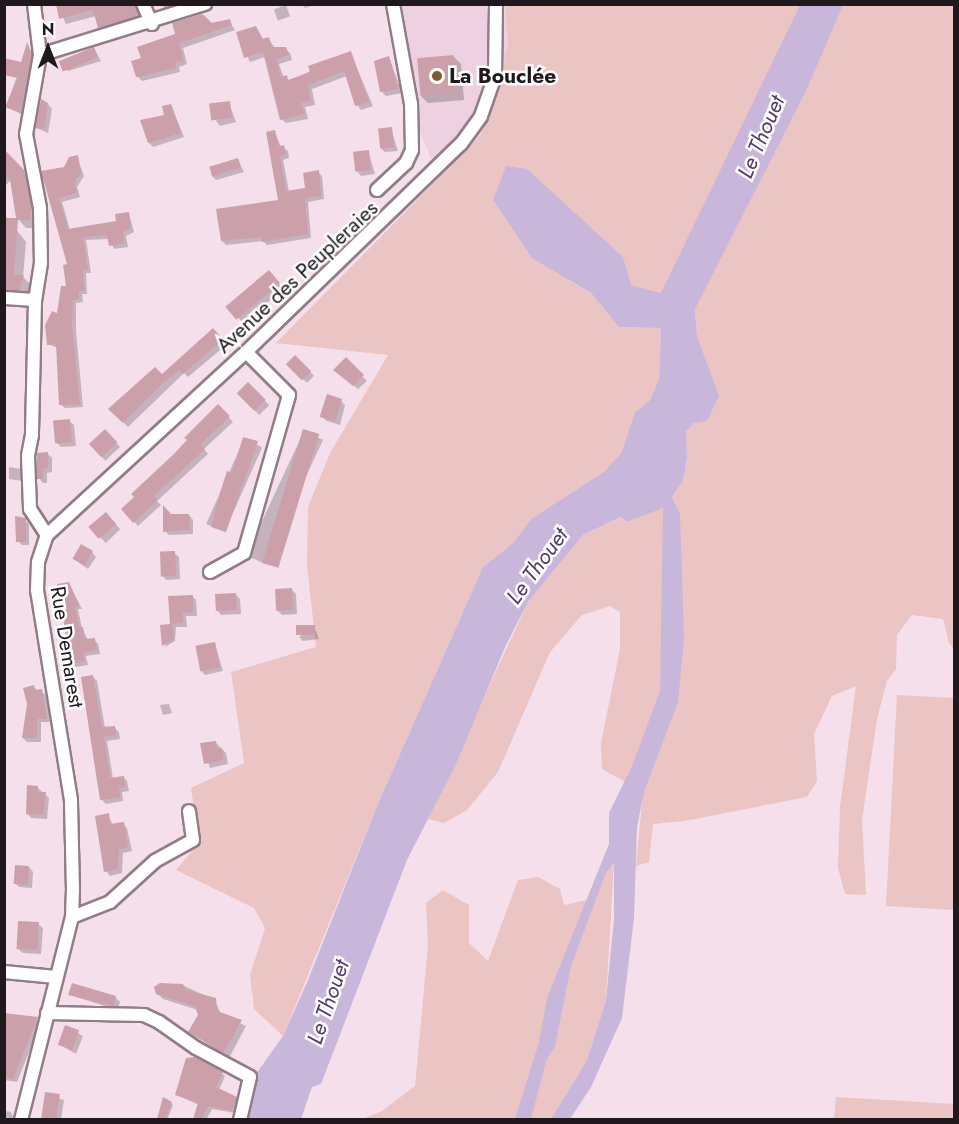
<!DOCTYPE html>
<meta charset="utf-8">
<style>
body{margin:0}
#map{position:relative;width:959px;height:1124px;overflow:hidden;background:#f5dfeb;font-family:Jost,sans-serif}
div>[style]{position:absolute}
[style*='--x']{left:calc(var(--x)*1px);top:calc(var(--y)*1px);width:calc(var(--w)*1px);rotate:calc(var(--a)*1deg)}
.built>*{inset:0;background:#edd1e1}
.green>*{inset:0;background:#eac5c4}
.water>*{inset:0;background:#c8b7da}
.shadow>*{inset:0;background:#0003;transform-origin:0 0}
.building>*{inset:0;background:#cba0ab;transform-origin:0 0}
.roads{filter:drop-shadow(2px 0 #907d88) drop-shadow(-2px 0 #907d88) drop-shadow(0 2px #907d88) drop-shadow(0 -2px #907d88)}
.minor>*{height:12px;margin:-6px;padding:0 6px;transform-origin:6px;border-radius:6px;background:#fff}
.dots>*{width:16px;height:16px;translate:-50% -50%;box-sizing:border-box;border:3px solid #fff;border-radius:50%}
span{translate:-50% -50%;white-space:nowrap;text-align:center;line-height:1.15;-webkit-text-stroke:5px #fff;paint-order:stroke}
.poi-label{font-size:21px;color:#1f181c;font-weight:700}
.left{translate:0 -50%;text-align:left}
.street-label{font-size:21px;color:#1f181c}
.water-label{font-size:22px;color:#523a69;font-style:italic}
.frame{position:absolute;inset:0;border:6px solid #1f181c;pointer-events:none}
.north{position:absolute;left:18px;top:18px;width:60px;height:60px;-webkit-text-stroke:4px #fff;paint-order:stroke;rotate:0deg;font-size:16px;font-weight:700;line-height:24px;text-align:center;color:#1f181c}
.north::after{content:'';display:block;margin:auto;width:21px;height:27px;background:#1f181c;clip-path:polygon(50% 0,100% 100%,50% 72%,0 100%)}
</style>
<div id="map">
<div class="built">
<div style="clip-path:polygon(396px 5px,505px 5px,508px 43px,496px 94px,481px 135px,439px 176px,416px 124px)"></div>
</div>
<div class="green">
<div style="clip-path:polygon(505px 5px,954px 5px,954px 649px,949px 643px,943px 619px,912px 615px,897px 635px,896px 669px,887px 681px,877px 719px,862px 820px,866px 895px,845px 894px,838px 868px,840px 807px,856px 686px,832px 696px,814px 734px,817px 781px,807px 797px,685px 821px,653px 824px,649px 862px,636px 866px,643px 792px,602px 769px,601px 743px,620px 649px,620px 612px,610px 606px,582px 615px,550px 652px,498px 772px,467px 810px,444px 823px,428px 819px,528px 602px,583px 535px,622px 517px,627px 522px,660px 508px,680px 514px,672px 497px,683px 481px,687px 458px,686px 432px,718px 396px,697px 336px,695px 309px,661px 293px,631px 285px,564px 205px,527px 169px,570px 281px,591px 293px,619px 327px,661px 328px,659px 379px,650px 400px,635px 412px,623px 452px,605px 471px,531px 519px,513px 543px,483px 567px,377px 806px,283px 1036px,254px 1009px,250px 975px,265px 928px,254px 908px,176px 870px,199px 843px,191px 788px,244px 763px,231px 672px,316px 647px,307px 565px,308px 507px,330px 453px,388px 355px,276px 343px,481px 135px,496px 94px,508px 43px)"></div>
<div style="clip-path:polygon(897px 695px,954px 698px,954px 910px,886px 906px)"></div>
<div style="clip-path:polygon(614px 862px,606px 1000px,587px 1060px,551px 1119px,360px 1120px,382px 1111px,415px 1086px,428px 946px,426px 903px,443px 890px,469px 905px,469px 943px,488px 961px,518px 880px,538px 877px,560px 889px,564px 905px,587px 900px)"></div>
<div style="clip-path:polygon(836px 1097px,954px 1104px,954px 1119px,834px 1119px)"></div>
</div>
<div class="water">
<div style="clip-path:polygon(800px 5px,843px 5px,806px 91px,695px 309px,697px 336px,719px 396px,707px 421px,694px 423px,686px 432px,687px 458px,683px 481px,672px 497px,680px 514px,684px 638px,678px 702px,644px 792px,637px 827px,634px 918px,622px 1018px,591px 1087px,570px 1119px,551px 1119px,587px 1060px,606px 1000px,614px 919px,614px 862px,605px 875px,571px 966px,555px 1046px,546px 1061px,531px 1119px,515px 1119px,539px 1042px,547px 998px,609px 844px,609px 813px,632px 766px,660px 691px,663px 508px,627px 522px,621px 517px,583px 535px,528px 602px,506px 645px,456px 764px,407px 860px,321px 1084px,312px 1087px,301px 1119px,246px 1120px,256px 1074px,283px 1036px,308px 980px,377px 806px,483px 567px,513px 543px,531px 519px,605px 471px,622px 452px,635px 412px,650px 400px,659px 379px,661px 328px,619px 327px,591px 293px,532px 258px,493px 200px,506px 166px,527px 169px,623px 257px,631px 285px,661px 293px)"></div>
</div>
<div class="shadow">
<div style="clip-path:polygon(4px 4px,6px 4px,5px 26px,4px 26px)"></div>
<div style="clip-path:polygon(57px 4px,141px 4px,144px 21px,105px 33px,96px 16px,66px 24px)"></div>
<div style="clip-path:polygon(162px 4px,196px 4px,168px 13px)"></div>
<div style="clip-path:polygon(302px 4px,317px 4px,305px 8px)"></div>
<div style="left:286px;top:5px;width:12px;height:13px;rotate:70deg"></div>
<div style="clip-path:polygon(204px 15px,213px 24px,229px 21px,235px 30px,183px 48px,187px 64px,179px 67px,180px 72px,142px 81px,137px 76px,177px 35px,174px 24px)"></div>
<div style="clip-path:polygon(256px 27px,264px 40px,269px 39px,275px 48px,285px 49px,290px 53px,292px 60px,279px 64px,284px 78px,290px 81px,350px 52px,373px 106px,361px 110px,357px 105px,347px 76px,312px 89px,315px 105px,305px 107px,308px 119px,286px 123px,281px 119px,265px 57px,250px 62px,237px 33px)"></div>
<div style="clip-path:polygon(28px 45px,35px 60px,25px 116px,6px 107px)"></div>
<div style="clip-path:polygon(94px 49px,101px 61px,68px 71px,63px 67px)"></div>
<div style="clip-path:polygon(389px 57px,402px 93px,386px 96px,381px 91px)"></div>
<div style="clip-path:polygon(454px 57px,461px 64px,464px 100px,428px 103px,421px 96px)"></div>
<div style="clip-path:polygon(229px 103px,236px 122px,220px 126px,216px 121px)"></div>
<div style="clip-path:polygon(48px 104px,52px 109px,48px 133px,37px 128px)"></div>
<div style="clip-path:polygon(171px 105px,184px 137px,153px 147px,149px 143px)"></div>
<div style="clip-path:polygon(391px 129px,398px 151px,385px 152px,380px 148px)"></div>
<div style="clip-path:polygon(274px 131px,281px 147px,288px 151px,289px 158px,283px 160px,289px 192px,307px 190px,318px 172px,322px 176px,324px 199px,308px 202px,311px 238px,267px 245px,263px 241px,226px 245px,222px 241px,280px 201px)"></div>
<div style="clip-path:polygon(4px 151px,32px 180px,38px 228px,26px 228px,18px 219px,11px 180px,4px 187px)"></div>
<div style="clip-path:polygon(368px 151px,375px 174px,361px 176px,357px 171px)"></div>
<div style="clip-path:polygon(77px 157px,84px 176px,77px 187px,80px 197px,62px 202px,70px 230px,117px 222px,129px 214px,134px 232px,126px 236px,128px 247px,114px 249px,109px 239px,86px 240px,91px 273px,86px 273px,87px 294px,82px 294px,83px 302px,76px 303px,76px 331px,83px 407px,65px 408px,61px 405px,58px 348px,48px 344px,67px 287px,69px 266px,43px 172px,65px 168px)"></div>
<div style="clip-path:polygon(238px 160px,244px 172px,216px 180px,212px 176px,210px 167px)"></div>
<div style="clip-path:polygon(4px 214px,26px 242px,23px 277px,31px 285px,31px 296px,17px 298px,4px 290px)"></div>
<div style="left:269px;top:273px;width:21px;height:53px;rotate:47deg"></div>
<div style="clip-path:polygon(213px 330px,226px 345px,188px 377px,184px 373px,128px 427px,111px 409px,162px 376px)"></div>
<div style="left:295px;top:358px;width:26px;height:10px;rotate:43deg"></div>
<div style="clip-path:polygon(346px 359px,367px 381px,358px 389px,340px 374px)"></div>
<div style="left:248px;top:384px;width:30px;height:14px;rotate:45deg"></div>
<div style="clip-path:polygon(340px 400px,345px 405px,340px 425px,327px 421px,322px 417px)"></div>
<div style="clip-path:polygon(218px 406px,233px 422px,204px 449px,208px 454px,157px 501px,161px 505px,138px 526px,123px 510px)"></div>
<div style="clip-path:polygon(69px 421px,74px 425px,76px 446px,61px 447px,57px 443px)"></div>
<div style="left:105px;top:431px;width:22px;height:20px;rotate:47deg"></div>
<div style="left:304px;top:431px;width:21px;height:137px;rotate:25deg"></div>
<div style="left:244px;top:439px;width:20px;height:93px;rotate:24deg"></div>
<div style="clip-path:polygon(47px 453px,52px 458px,52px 472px,47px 473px,47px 483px,43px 483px,39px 478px)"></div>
<div style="clip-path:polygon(9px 467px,21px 469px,22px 481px,9px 479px)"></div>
<div style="left:106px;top:514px;width:21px;height:20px;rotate:47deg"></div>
<div style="clip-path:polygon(189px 515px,193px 520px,193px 534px,169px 535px,165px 531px,171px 516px)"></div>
<div style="clip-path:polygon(25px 520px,29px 524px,29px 545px,22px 545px,18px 541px)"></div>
<div style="clip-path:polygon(92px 552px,96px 557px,88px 569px,74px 559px)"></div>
<div style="clip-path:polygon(174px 553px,179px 557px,180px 579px,166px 580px,162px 575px)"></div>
<div style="clip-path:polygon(69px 584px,82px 609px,78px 609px,82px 628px,88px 640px,98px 643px,100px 654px,86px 656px,88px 665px,76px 667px,73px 663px)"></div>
<div style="clip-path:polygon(292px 590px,296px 594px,297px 614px,282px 615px,277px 610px)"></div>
<div style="clip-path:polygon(236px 595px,240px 599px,241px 614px,221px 615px,217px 610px)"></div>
<div style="clip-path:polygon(192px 596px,196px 600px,197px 616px,186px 616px,187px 627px,176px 627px,175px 641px,165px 647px,171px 625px,170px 598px)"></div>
<div style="clip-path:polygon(314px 626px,319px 639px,303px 641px,299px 637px)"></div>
<div style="clip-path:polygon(215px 644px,223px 671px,205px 675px,201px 671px)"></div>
<div style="clip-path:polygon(93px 677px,97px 681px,105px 728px,114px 727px,119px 732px,120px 739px,107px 741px,113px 779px,123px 777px,127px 781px,129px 791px,122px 792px,123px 801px,106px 804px,101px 799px)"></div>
<div style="clip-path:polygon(33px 687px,46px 695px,50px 722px,41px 722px,41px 742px,27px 742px,23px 738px)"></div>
<div style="clip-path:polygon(169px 704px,172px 713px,163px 715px,160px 705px)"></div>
<div style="clip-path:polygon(215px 742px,226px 753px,228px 764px,210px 768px,202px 744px)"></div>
<div style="clip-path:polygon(37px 787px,49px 798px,47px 819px,31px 818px,27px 813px)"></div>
<div style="clip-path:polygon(108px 815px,113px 825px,123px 824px,127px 828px,132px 851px,123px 853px,122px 873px,110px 876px,106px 871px)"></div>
<div style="clip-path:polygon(29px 867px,33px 872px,32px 888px,19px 887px,15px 883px)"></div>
<div style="clip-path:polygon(38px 924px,43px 928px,41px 954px,23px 953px,18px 949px)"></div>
<div style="clip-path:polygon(182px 985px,215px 1000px,221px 1014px,246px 1026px,229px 1058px,190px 1032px,200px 1016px,198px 1010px,163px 999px,157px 993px)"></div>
<div style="clip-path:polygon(70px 995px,115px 997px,120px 1002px,117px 1010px)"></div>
<div style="clip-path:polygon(4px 1015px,41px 1022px,17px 1082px,4px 1080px)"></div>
<div style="clip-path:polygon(66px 1027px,83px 1036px,76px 1054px,60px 1045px)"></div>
<div style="clip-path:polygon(222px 1073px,225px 1076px,219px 1090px,239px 1102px,235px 1113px,212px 1109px,206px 1120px,195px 1120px,199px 1105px,177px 1095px)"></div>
<div style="clip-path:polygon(46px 1094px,64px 1100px,61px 1120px,43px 1119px)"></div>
<div style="clip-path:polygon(164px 1099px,173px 1105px,167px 1120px,158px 1120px)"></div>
<div style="clip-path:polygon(4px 1111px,11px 1112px,14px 1120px,4px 1120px)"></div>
</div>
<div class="building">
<div style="clip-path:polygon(56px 4px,135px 4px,139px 16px,98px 28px,93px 10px,59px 19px)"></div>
<div style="clip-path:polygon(202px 14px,211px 23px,230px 19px,232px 25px,179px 43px,183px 60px,175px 62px,176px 68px,136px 77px,131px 61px,141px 58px,137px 47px,175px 34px,172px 23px)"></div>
<div style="clip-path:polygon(256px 26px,262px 39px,269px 37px,272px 47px,286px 47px,289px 55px,276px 59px,281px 77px,287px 75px,288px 80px,310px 72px,308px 66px,351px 51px,369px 102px,355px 106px,344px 71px,308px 85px,311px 101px,301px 103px,304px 114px,280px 120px,263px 52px,244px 58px,236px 32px)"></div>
<div style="clip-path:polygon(27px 42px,32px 55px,21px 113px,5px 107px,18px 78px,4px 75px,4px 58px,21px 62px)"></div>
<div style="left:94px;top:47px;width:11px;height:38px;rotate:68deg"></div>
<div style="left:454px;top:55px;width:38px;height:37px;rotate:85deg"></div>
<div style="clip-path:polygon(389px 56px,398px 89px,380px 92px,374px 61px)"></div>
<div style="clip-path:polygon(41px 99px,48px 103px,44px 129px,35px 128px)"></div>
<div style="left:230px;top:101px;width:17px;height:21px;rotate:83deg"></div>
<div style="clip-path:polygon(171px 104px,181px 133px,148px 143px,140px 120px,164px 115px,162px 106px)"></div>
<div style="left:392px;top:127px;width:20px;height:14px;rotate:84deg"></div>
<div style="clip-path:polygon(275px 130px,279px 146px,284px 145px,286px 154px,280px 156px,286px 191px,305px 188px,303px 173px,319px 170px,321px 196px,305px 198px,308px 234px,262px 242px,261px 237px,221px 241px,216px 209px,278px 200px,266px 132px)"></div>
<div style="clip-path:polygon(4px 149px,24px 170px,31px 203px,31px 220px,18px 220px,14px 275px,24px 275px,19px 291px,7px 290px,4px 284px,4px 218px,16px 218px,10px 180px,4px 173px)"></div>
<div style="left:369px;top:150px;width:20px;height:16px;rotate:84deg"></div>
<div style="clip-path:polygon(78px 155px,81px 172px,74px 183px,77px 193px,59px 198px,68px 229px,116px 221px,115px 214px,129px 212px,131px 228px,123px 232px,124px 243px,109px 246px,107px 235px,83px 237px,88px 269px,83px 270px,84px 291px,79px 291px,79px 299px,73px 300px,72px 327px,80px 404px,59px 405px,56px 344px,47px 345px,45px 325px,52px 311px,57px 313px,61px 286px,66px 286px,63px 265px,67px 264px,41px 171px,64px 167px,69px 157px)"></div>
<div style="left:238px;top:158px;width:10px;height:30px;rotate:73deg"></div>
<div style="left:269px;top:270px;width:17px;height:57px;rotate:50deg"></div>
<div style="clip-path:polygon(213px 328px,223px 339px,183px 374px,179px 370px,161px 385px,123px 423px,108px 409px,155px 367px,162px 374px)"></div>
<div style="left:295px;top:355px;width:23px;height:13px;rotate:45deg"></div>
<div style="clip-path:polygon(346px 357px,364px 375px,353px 386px,333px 370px)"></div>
<div style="left:248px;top:382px;width:25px;height:16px;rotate:45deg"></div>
<div style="left:327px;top:394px;width:16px;height:24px;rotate:18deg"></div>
<div style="clip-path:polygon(218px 404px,230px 416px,201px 444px,205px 449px,154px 496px,158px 500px,133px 523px,121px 509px,134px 497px,131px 494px,175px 453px,187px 440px,184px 438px)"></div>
<div style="left:70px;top:419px;width:23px;height:17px;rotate:85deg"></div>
<div style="left:105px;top:429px;width:18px;height:22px;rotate:47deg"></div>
<div style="left:303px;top:429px;width:17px;height:140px;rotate:17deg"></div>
<div style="clip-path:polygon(243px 437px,258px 441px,226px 532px,211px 527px,220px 493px,227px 471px,232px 473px)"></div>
<div style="clip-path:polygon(48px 452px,48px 468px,43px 469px,43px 479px,37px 479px,37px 453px)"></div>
<div style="clip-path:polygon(163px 505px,171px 514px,189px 514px,190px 530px,163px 532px)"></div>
<div style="left:106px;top:512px;width:16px;height:23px;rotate:50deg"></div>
<div style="clip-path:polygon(15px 516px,26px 518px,26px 542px,16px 542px)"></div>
<div style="left:81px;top:544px;width:14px;height:17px;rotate:30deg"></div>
<div style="left:175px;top:551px;width:25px;height:15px;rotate:88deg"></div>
<div style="clip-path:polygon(69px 582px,79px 605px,75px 606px,79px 628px,83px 627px,85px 639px,95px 638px,97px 650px,83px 653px,85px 661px,71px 664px,57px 584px)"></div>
<div style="left:292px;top:588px;width:22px;height:17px;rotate:87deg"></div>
<div style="left:236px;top:593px;width:17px;height:21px;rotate:87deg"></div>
<div style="clip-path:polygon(193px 595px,193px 612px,183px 613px,183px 623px,172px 624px,174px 639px,162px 646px,160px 625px,170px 624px,168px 596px)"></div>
<div style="left:315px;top:625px;width:10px;height:19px;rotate:90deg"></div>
<div style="left:215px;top:642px;width:26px;height:20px;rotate:79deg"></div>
<div style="clip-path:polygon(93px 675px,102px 727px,115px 726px,116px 735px,104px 737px,110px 778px,124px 776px,125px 787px,119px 788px,120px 797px,100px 800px,81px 677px)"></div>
<div style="clip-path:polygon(34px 685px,35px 690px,42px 689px,47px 719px,37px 719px,37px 738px,22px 738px,27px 704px,23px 688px)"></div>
<div style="clip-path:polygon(216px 741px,217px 749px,222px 748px,224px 760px,204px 764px,200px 743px)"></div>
<div style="clip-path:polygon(27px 785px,38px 786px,38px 792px,46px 792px,43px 815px,26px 814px)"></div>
<div style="clip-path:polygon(109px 813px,110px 824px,124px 822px,128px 847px,119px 849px,118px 869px,104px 872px,95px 816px)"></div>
<div style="left:15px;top:865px;width:14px;height:19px;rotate:4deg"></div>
<div style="left:18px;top:921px;width:21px;height:28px;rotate:3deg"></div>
<div style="clip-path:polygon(72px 983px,116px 996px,113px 1006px,68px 995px)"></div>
<div style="clip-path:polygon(160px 983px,183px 984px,186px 990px,216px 998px,217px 1011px,242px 1020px,223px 1053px,188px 1032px,198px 1015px,195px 1006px,156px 994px,154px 987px)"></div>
<div style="clip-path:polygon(4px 1013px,38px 1017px,13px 1079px,4px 1077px)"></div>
<div style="left:65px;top:1025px;width:15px;height:21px;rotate:20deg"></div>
<div style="clip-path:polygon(195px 1057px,223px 1072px,216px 1087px,237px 1097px,232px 1111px,208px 1106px,201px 1119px,193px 1119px,198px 1103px,175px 1095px,186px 1058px)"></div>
<div style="left:45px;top:1092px;width:15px;height:27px;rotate:8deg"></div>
<div style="clip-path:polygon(163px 1097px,172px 1102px,165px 1119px,157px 1119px)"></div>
</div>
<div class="roads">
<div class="minor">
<div style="--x:34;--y:4;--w:51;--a:83.3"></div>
<div style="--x:40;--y:55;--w:80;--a:100"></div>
<div style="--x:26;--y:134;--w:75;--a:79.3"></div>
<div style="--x:40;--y:208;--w:55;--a:89"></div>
<div style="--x:41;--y:263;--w:37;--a:99"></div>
<div style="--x:35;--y:300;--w:135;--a:91.3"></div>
<div style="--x:32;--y:435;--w:21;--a:101"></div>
<div style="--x:28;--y:456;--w:53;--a:87.8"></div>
<div style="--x:30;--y:509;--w:31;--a:57"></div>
<div style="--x:143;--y:4;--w:22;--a:66"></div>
<div style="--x:40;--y:55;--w:173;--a:-17.2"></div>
<div style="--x:377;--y:190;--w:40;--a:-43"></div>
<div style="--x:406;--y:163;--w:14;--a:-65"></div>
<div style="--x:412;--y:150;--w:46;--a:-91.2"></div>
<div style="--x:411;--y:104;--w:102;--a:-100.2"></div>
<div style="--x:4;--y:298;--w:31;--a:4"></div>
<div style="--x:210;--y:572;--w:39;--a:-29"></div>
<div style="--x:244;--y:553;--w:164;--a:-74.1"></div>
<div style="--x:289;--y:395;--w:61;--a:-135"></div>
<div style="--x:72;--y:917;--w:41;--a:-21.5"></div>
<div style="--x:110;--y:902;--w:61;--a:-42.3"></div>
<div style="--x:155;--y:861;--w:43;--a:-28.9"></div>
<div style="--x:193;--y:840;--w:29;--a:-98"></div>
<div style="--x:4;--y:972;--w:52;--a:5.5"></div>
<div style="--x:47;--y:1013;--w:97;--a:1.2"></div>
<div style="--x:144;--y:1015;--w:17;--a:25"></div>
<div style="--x:159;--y:1022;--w:45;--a:35.1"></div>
<div style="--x:196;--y:1048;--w:61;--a:28.2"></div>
<div style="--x:250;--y:1077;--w:44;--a:103.1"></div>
<div style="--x:21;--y:1120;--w:209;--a:-75.9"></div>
<div style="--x:72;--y:917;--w:26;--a:-88"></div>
<div style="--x:73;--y:891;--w:91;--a:-91.3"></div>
<div style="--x:71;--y:800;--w:213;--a:-99.2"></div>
<div style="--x:37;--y:590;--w:28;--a:-88"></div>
<div style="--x:38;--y:562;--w:28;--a:-72"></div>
<div style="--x:47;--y:535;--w:270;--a:-42.6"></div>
<div style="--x:246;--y:352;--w:299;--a:-44.1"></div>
<div style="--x:461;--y:144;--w:34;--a:-54"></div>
<div style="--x:481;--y:116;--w:42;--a:-70.7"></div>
<div style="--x:495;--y:76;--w:72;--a:-89.2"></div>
</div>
</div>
<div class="dots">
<div style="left:437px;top:76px;background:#795c2f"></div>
</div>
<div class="poi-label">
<span class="left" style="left:449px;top:76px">La Bouclée</span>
</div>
<div class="street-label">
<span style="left:297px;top:277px;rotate:-43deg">Avenue des Peupleraies</span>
<span style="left:67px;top:647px;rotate:81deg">Rue Demarest</span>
</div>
<div class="water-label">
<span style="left:761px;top:137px;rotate:-67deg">Le Thouet</span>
<span style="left:537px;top:566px;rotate:-54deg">Le Thouet</span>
<span style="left:328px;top:1002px;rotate:-71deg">Le Thouet</span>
</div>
<div class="frame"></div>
<div class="north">N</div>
</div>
